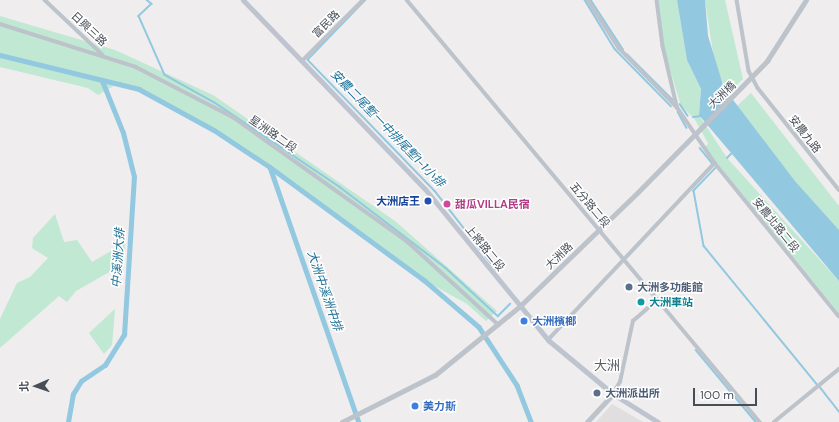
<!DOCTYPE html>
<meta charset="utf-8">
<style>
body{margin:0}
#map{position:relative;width:839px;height:422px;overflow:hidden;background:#efeded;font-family:"DM Sans","Noto Sans TC",sans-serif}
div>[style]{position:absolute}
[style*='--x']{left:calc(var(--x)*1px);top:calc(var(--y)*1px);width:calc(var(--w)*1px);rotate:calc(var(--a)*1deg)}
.education>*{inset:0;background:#e0dede}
.green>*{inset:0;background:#c0e8d3}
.water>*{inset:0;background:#92c8e0}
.stream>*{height:1.5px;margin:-0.75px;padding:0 0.75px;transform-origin:0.75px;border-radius:0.75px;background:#92c8e0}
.canal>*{height:4.5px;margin:-2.25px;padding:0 2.25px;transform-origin:2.25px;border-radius:2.25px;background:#92c8e0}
.minor>*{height:3.5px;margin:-1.75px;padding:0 1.75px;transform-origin:1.75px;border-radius:1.75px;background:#bdc3ca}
.tertiary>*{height:4.5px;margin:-2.25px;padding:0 2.25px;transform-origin:2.25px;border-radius:2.25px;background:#bdc3ca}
.secondary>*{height:5px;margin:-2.5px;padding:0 2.5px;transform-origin:2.5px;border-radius:2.5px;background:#bdc4cf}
.tertiary-bridge>*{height:4.5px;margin:-2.25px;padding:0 2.25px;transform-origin:2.25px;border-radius:2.25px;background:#bdc3ca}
.dots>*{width:11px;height:11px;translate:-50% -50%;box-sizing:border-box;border:2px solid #fff;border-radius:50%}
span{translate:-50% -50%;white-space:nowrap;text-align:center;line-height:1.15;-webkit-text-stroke:3px #fff;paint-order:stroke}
.street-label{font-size:11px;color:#484e58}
.transit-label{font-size:11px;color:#164399;font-weight:700}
.right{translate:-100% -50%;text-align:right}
.hotel-label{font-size:11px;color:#b23c85;font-weight:700}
.left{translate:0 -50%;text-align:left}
.service-label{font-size:11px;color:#4e5e75;font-weight:700}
.culture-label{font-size:11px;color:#0d838f;font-weight:700}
.shop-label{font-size:11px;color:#366cbe;font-weight:700}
.water-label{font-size:12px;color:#1d7095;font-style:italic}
.quarter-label{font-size:13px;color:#5a5d61}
.north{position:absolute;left:16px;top:366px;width:40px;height:40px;-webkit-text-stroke:3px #fff;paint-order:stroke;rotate:268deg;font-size:11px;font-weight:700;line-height:16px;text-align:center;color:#484e58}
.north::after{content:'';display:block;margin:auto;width:14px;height:18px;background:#484e58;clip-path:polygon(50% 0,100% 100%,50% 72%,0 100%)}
.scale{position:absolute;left:693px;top:388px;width:64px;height:18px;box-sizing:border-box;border:2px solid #484e58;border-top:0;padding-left:5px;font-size:12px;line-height:14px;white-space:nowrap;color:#484e58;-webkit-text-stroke:3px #fff;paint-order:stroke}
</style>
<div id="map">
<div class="education">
<div style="clip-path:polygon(612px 404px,643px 422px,596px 422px)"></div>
</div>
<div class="green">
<div style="clip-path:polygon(657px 0,677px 0,687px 60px,701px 89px,699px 115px,727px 158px,839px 281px,839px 313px,705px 148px,708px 143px,694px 118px,681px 106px,663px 46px)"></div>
<div style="clip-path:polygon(705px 0,725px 0,743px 79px,728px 93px,715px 66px)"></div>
<div style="clip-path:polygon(0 16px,115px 50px,213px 95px,395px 221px,497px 311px,486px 321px,467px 304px,424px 280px,270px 167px,214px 130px,139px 89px,117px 84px,98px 95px,88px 88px,0 67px)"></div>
<div style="clip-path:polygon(751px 93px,839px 206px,839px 230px,795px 181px,737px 106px)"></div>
<div style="clip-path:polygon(55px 214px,64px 242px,77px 240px,92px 262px,125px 243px,121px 276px,111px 271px,76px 291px,67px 302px,59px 296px,0 348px,0 319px,17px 283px,30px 277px,48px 258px,32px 248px,33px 238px)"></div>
<div style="clip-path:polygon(115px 309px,112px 345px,104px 354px,89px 333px)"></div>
</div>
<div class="water">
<div style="clip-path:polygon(677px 0,705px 0,708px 36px,724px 88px,795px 181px,839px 230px,839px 281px,699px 115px,701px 89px,687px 60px)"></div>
</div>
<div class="stream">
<div style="--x:147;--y:0;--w:6;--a:39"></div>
<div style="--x:152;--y:4;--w:18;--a:137"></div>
<div style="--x:139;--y:16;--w:64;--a:66.2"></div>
<div style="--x:165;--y:75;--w:56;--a:28.9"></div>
<div style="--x:214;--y:102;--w:152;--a:34"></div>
<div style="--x:340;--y:187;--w:133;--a:37.4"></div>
<div style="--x:446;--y:268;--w:71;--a:42.7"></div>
<div style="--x:498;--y:316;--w:17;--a:-45"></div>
<div style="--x:366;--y:0;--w:83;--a:134"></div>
<div style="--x:308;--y:60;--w:182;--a:45.9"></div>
<div style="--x:435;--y:191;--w:99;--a:52"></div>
<div style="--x:585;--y:0;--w:57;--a:58.5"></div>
<div style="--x:615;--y:49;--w:80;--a:45.5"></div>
<div style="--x:591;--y:0;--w:59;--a:56.9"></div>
<div style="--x:627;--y:54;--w:64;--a:45"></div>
<div style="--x:680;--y:104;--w:14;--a:56"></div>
<div style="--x:678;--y:112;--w:18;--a:61"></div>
<div style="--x:693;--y:117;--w:8;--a:-7"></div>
<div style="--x:700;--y:148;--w:19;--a:51"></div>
<div style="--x:727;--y:158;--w:6;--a:-45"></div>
<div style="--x:716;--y:168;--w:32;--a:134"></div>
<div style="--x:694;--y:191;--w:56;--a:79.7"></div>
<div style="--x:704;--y:246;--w:178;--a:50.7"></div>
<div style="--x:696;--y:350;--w:94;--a:50.2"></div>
<div style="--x:820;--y:387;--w:31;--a:52"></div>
</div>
<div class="canal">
<div style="--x:0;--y:55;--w:143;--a:13.7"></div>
<div style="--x:139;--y:89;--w:85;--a:28.7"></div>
<div style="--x:214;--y:130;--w:67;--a:33.5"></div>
<div style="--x:270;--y:167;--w:191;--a:36.3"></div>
<div style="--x:424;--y:280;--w:72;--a:40.5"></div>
<div style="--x:479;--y:327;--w:69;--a:56.8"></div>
<div style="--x:517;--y:385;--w:40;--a:69"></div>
<div style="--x:270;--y:167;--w:270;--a:70.8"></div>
<div style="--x:68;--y:422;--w:28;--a:-80"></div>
<div style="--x:73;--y:394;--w:15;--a:-58"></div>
<div style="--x:81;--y:381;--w:29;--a:-34"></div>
<div style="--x:105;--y:365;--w:36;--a:-58"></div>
<div style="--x:124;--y:335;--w:158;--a:-86.4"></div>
<div style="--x:134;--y:177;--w:45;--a:-104"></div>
<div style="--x:123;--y:133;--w:56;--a:-112"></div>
</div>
<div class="minor">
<div style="--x:45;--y:0;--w:79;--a:43.5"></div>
<div style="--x:407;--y:0;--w:550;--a:50.09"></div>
<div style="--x:588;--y:0;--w:57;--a:57.1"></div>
<div style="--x:619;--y:48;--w:83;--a:45.5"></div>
<div style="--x:677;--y:107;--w:68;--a:55.8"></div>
<div style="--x:715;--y:163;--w:197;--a:51"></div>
<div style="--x:657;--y:0;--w:46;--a:82.6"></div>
<div style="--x:663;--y:46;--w:62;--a:76.9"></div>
<div style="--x:737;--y:0;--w:72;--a:80.4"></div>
<div style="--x:749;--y:71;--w:19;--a:62"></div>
<div style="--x:758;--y:88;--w:130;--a:51.5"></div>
<div style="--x:0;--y:24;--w:143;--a:17.5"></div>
<div style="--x:136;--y:67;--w:109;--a:27.3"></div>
<div style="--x:233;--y:117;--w:215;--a:35.5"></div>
<div style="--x:408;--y:242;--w:123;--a:42.4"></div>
<div style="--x:302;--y:61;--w:86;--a:-45"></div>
<div style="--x:548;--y:340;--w:243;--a:-46.7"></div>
<div style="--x:613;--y:394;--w:14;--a:-60"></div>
<div style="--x:620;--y:382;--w:62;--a:-78"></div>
<div style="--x:633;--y:321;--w:32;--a:-41"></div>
<div style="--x:774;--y:422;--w:84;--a:-39.2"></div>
</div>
<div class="tertiary">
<div style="--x:342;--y:422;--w:104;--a:-26.8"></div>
<div style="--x:435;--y:375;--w:108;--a:-39"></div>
<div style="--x:519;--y:307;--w:165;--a:-44"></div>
<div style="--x:587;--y:422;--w:38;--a:-47"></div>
</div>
<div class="secondary">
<div style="--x:243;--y:0;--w:262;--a:46.1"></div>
<div style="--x:425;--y:189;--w:195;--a:50.8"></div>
<div style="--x:548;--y:340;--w:85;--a:39.7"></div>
<div style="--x:613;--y:394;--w:53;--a:31.9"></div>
</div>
<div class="tertiary-bridge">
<div style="--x:638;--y:192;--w:184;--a:-45.4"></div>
<div style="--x:767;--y:61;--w:72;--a:-57.4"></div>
</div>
<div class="dots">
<div style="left:428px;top:201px;background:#1a4fb4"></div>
<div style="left:447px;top:204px;background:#d1479c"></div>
<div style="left:629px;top:287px;background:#5c6f8a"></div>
<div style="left:641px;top:302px;background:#0f9aa8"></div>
<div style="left:524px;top:321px;background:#3f7fe0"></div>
<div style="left:597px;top:393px;background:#5c6f8a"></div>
<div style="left:415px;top:406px;background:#3f7fe0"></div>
</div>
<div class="street-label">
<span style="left:326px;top:24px;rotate:-45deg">富民路</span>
<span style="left:89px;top:29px;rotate:43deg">日興三路</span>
<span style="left:722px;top:95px;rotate:-44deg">大洲橋</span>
<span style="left:273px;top:134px;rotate:35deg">星洲路二段</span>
<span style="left:805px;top:134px;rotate:52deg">安農九路</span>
<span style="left:590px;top:205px;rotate:50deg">五分路二段</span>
<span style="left:776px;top:225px;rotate:51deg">安農北路二段</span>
<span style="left:485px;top:248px;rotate:51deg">上將路二段</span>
<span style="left:559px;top:256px;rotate:-44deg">大洲路</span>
</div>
<div class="transit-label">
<span class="right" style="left:420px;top:201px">大洲店王</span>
</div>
<div class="hotel-label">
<span class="left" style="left:455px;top:204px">甜瓜VILLA民宿</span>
</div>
<div class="service-label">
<span class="left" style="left:637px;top:287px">大洲多功能館</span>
<span class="left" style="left:605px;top:393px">大洲派出所</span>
</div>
<div class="culture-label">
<span class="left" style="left:649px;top:302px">大洲車站</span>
</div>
<div class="shop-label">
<span class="left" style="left:532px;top:321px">大洲檳榔</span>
<span class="left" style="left:423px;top:406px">美力斯</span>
</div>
<div class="water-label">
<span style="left:387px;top:129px;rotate:46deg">安農二尾塹一中排尾塹1-1小排</span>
<span style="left:119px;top:258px;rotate:-86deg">中溪洲大排</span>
<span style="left:324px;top:291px;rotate:71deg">大洲中溪洲中排</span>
</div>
<div class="quarter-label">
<span style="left:607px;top:366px">大洲</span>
</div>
<div class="north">北</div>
<div class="scale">100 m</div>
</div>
